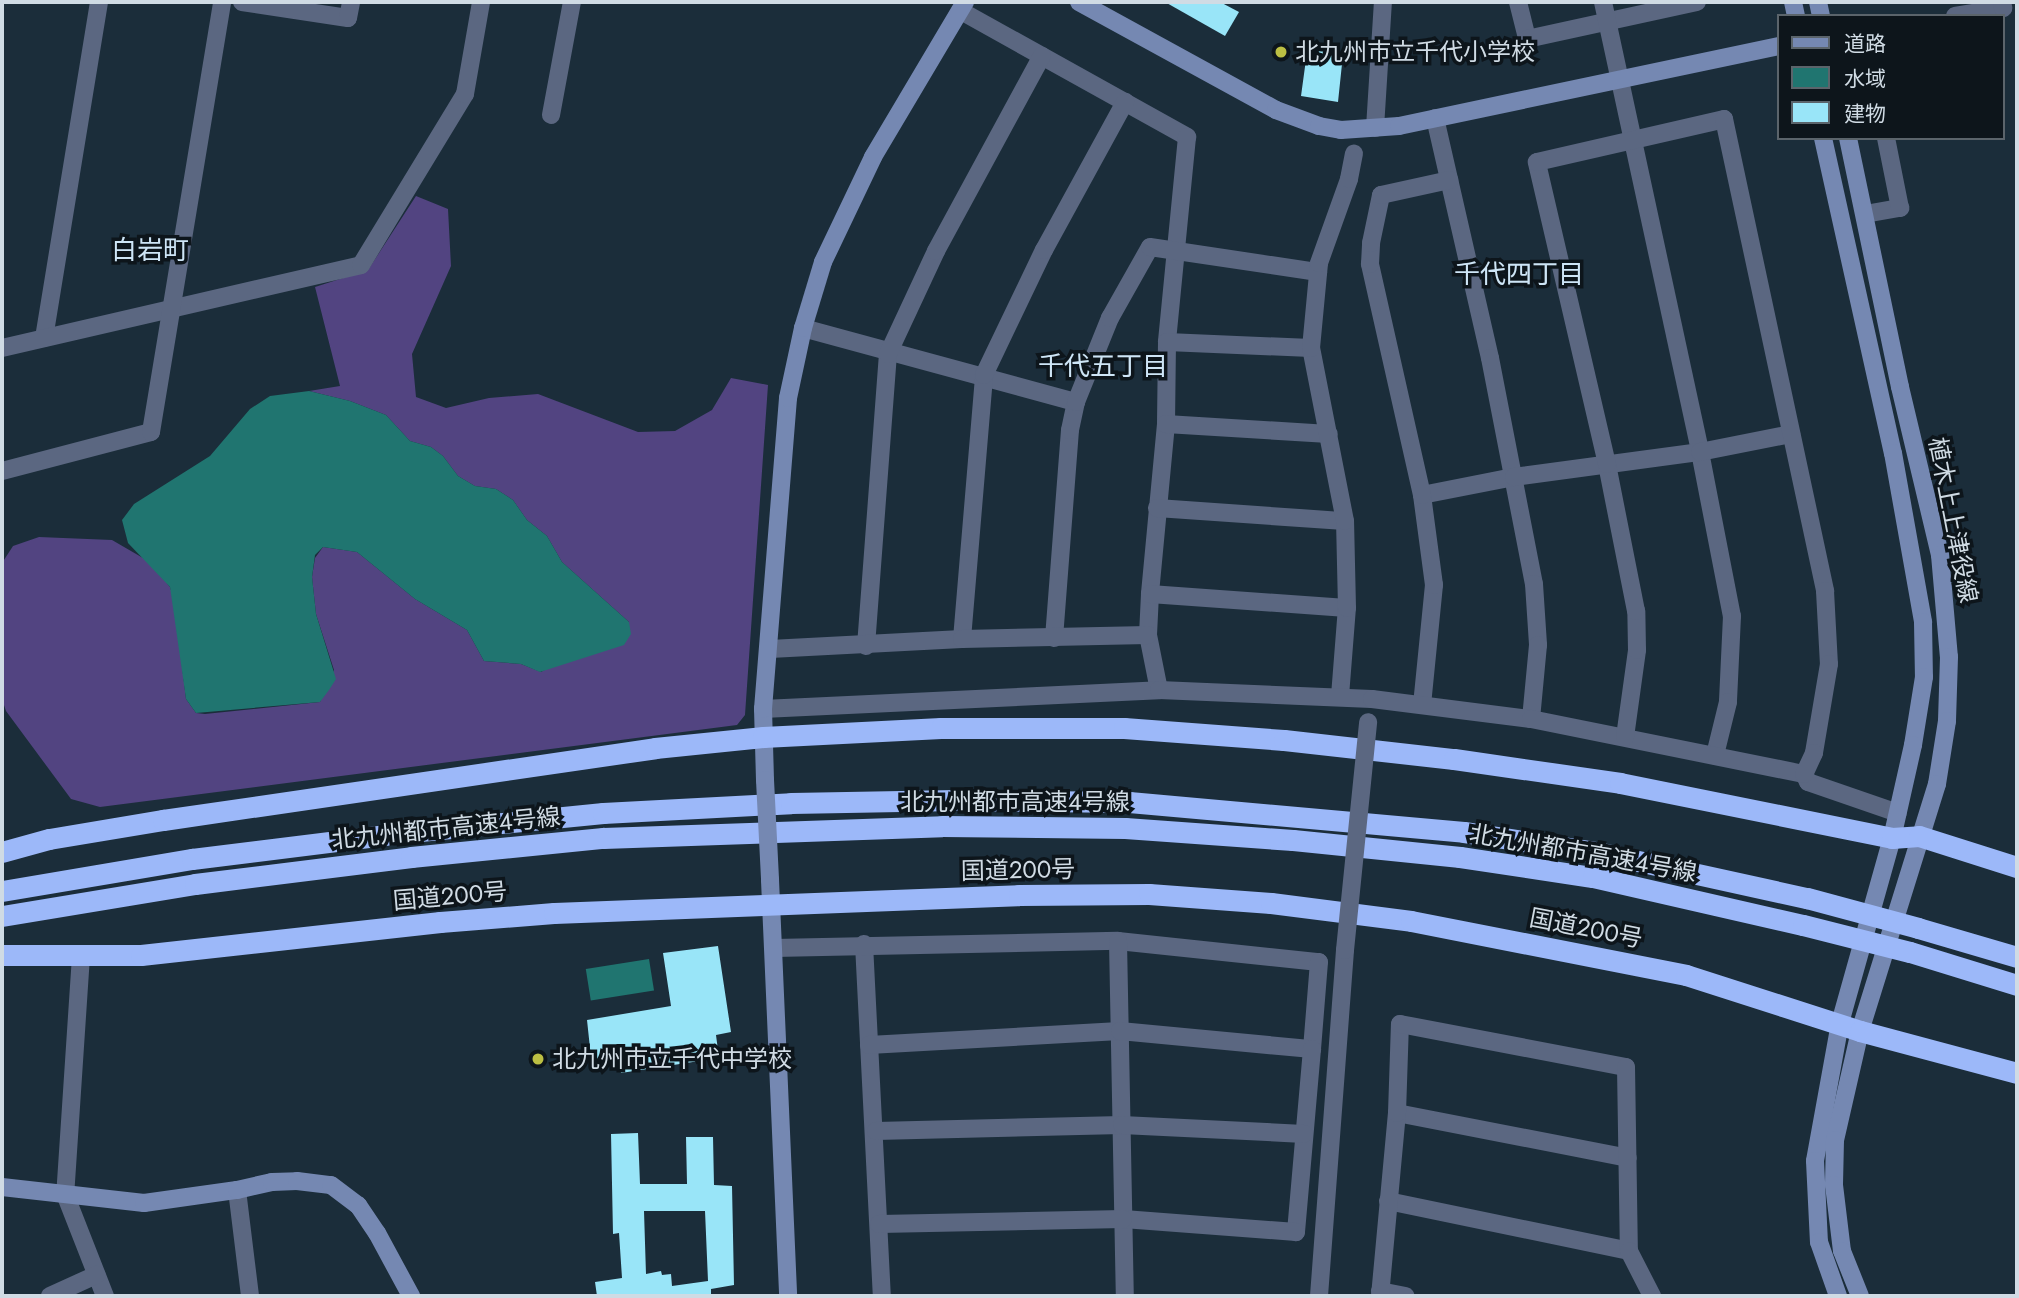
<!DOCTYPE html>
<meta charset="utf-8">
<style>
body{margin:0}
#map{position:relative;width:2019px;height:1298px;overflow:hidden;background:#1b2d3a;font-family:Jost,"Noto Sans JP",sans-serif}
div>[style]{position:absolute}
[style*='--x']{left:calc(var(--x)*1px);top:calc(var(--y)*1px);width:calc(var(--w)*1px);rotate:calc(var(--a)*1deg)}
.forest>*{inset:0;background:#524481}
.water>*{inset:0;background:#207570;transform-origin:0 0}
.building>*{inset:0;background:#99e5f8}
.street>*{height:18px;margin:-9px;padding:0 9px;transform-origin:9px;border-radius:9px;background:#5b6781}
.secondary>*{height:18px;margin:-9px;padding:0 9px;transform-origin:9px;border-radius:9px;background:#7588b2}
.highway>*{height:21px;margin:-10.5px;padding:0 10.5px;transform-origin:10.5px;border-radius:10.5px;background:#9cb8f9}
.street-bridge>*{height:18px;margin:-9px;padding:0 9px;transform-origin:9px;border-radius:9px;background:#5b6781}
.secondary-bridge>*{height:18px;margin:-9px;padding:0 9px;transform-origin:9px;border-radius:9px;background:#7588b2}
.highway-bridge>*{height:21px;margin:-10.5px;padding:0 10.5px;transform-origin:10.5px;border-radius:10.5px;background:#9cb8f9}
.dots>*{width:19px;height:19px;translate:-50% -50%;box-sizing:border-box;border:4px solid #0d151b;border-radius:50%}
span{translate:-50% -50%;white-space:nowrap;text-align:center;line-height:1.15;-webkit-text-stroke:7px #0d151b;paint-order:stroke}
.poi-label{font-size:24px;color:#d0dbe4}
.left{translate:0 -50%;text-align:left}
.street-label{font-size:24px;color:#d0dbe4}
.neighbourhood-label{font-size:26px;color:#cee5f6}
.frame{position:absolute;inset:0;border:4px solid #d0dbe4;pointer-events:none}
.legend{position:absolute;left:1777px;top:14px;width:228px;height:126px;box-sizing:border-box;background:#0d151b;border:2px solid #5b646b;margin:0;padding:9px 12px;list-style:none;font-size:21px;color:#d0dbe4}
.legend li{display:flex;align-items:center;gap:14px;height:35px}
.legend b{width:35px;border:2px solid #5b646b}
</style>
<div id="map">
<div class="forest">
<div style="clip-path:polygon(416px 196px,448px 209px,451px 266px,412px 354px,416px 397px,446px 408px,489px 398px,538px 394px,638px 432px,675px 431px,712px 410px,731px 378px,768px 385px,745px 715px,737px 725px,100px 807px,71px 799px,6px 711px,2px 699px,2px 563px,13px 546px,39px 537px,112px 540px,143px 558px,160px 575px,170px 587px,174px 601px,186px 699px,196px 713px,205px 714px,320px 702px,334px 670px,316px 614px,312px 577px,315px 558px,323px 547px,357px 552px,415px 599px,467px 630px,484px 661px,521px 664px,541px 672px,629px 622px,562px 562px,547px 536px,527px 520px,513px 500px,496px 489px,475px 486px,458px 476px,443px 456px,431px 447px,410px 441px,386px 415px,350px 401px,309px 391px,340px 386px,315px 287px,368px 270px)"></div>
</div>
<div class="water">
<div style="clip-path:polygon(309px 391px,350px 401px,386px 415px,410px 441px,431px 447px,443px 456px,458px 476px,475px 486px,496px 489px,513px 500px,527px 520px,547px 536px,562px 562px,629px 622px,631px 634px,624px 645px,540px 672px,521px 664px,484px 661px,467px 630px,415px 599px,357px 552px,323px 547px,315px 555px,312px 577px,316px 614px,336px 679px,329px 690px,320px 702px,196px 713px,186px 699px,170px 587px,128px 543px,122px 520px,134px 504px,210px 456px,250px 409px,270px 396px)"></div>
<div style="left:649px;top:959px;width:32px;height:64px;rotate:81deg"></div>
</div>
<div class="building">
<div style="clip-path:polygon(1165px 2px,1220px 2px,1239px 12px,1225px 36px)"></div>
<div style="clip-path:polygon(1319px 51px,1334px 53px,1334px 56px,1338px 56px,1338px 64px,1342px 64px,1338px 102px,1301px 96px,1307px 52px,1318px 54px)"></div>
<div style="clip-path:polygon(718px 946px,731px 1032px,716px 1035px,719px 1058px,621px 1073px,619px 1063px,592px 1067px,587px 1020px,671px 1006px,663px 953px)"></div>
<div style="clip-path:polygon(evenodd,638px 1133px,640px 1184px,687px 1184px,686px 1137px,713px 1137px,714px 1185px,732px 1186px,734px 1285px,711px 1289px,711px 1296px,597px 1296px,595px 1282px,622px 1278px,619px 1233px,613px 1234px,611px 1134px,638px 1133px,644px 1211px,705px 1211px,708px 1281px,672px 1286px,671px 1274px,662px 1275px,661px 1271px,646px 1274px,644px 1211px)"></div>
</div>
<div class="street">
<div style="--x:242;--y:2;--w:107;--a:8.6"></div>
<div style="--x:348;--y:18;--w:16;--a:-79"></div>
<div style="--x:1518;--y:2;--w:38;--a:76"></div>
<div style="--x:1527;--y:39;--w:174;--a:-12.3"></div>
<div style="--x:1603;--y:2;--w:460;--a:77.8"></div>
<div style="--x:1700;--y:452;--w:167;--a:79"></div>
<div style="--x:1732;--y:616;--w:86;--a:92.7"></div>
<div style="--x:1728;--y:702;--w:55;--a:103.8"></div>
<div style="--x:961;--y:11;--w:259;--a:29.1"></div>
<div style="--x:1187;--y:137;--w:206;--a:95.6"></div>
<div style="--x:1167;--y:342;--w:82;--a:90.7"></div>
<div style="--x:1166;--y:424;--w:171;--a:95.4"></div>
<div style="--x:1150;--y:594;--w:41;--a:92.8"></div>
<div style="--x:1148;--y:635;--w:56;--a:78.7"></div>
<div style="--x:1955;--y:16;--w:49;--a:-9.5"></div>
<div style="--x:2003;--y:8;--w:6;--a:-99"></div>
<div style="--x:551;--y:115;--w:115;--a:-79.5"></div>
<div style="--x:1435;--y:118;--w:246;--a:77.1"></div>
<div style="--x:1490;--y:358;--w:230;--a:79"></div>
<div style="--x:1534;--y:584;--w:61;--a:86.2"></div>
<div style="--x:1538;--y:645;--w:74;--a:95.4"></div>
<div style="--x:1375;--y:128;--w:126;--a:-86.4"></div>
<div style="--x:1865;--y:214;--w:36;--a:-10"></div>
<div style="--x:1900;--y:208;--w:71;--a:-101.3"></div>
<div style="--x:803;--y:328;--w:283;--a:15.2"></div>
<div style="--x:44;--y:338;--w:340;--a:-80.7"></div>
<div style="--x:1167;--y:342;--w:144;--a:2.4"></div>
<div style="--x:2;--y:348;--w:368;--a:-13"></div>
<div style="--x:361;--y:265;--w:200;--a:-58.7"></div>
<div style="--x:465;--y:94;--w:93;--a:-80.1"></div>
<div style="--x:1166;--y:424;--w:163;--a:3.5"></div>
<div style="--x:2;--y:471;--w:154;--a:-14.7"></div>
<div style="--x:151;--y:432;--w:436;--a:-80.6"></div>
<div style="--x:1422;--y:495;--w:94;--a:-11.1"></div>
<div style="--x:1514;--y:477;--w:188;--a:-7.7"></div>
<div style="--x:1700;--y:452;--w:93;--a:-11.2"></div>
<div style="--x:1157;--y:508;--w:188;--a:4"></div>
<div style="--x:1150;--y:594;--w:197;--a:4.1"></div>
<div style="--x:1054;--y:638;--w:209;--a:-85.6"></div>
<div style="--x:1070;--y:430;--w:29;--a:-78"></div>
<div style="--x:1076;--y:402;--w:91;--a:-68"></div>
<div style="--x:1110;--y:318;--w:81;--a:-60.6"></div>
<div style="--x:1150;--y:247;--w:170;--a:8.5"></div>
<div style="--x:962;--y:639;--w:265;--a:-85.2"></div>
<div style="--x:984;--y:375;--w:139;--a:-64.4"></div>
<div style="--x:1044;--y:250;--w:169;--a:-61.3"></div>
<div style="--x:866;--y:646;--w:293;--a:-85.7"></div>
<div style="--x:888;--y:354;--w:114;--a:-65"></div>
<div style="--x:936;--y:251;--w:222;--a:-61.5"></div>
<div style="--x:770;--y:649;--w:192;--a:-3"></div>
<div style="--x:962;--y:639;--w:186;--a:-1.2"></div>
<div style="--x:1340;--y:696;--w:88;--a:-85.5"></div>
<div style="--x:1347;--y:608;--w:87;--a:-91.3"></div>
<div style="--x:1345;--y:521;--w:176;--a:-101.1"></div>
<div style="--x:1311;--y:348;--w:85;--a:-84.6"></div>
<div style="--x:1319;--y:263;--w:89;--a:-70.3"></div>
<div style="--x:1349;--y:179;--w:26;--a:-79"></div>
<div style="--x:1422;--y:705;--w:121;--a:-84.3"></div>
<div style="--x:1434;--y:585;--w:91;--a:-97.6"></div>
<div style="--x:1422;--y:495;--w:237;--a:-102.7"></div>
<div style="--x:1370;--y:264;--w:21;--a:-87"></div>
<div style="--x:1371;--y:243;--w:49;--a:-78.2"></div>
<div style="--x:1381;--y:195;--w:70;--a:-12.4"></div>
<div style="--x:763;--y:709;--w:396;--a:-2.7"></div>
<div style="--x:1159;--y:690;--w:213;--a:2.4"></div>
<div style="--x:1372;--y:699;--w:160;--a:7.2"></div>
<div style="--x:1531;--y:719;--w:278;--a:11.4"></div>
<div style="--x:1804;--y:774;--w:9;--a:63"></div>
<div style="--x:1808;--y:782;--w:95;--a:19"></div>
<div style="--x:1625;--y:737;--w:88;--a:-82.1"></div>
<div style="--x:1637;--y:650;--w:39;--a:-91"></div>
<div style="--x:1636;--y:611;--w:150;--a:-101.2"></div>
<div style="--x:1607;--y:464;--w:310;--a:-103.1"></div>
<div style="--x:1537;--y:162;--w:192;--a:-12.9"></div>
<div style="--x:1724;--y:119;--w:483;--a:77.9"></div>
<div style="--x:1825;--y:591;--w:73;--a:86.9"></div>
<div style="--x:1829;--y:664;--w:90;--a:99.6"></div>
<div style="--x:1814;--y:753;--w:23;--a:115"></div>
<div style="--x:1118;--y:941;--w:202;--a:6"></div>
<div style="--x:1319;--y:962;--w:87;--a:94.6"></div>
<div style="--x:864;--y:944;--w:352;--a:87.1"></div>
<div style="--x:774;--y:948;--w:344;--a:-1.2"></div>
<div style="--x:1118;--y:941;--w:355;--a:88.9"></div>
<div style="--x:81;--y:956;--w:239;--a:93.8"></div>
<div style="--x:65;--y:1194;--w:110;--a:68.6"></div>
<div style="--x:869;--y:1045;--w:251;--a:-3.2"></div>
<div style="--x:1120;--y:1031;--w:193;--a:5.4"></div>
<div style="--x:1312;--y:1049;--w:184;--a:95"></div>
<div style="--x:1296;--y:1232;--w:173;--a:-175.7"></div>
<div style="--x:1123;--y:1219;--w:244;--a:178.8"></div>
<div style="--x:1397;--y:1113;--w:235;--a:11"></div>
<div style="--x:876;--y:1131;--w:246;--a:-1.4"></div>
<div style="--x:1122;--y:1125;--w:182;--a:2.8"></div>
<div style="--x:237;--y:1190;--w:107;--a:83"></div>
<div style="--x:1388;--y:1201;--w:246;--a:11.7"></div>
<div style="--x:1380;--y:1291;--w:26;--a:11"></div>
<div style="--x:50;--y:1296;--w:51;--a:-24.5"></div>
<div style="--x:1319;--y:1296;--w:347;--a:-85.7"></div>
<div style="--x:1380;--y:1296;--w:184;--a:-84.7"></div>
<div style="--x:1397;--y:1113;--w:89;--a:-88.1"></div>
<div style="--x:1400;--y:1024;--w:230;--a:10.8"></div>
<div style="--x:1626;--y:1067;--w:184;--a:89.1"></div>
<div style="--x:1629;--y:1251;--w:51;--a:62.9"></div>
</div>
<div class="secondary">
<div style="--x:1079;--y:2;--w:225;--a:28.7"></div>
<div style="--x:1276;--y:110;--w:46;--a:20.4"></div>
<div style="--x:1319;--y:126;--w:22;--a:10"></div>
<div style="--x:1341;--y:130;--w:58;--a:-3.9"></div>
<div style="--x:1399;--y:126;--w:388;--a:-11.9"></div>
<div style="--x:1793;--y:2;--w:14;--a:78"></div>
<div style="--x:1818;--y:2;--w:14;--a:78"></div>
<div style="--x:1823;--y:138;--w:323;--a:77.5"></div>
<div style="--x:1893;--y:453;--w:172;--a:79.9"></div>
<div style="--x:1923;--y:622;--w:55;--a:89"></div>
<div style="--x:1924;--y:677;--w:69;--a:99.2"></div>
<div style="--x:1913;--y:745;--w:95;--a:102.7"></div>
<div style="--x:1892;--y:838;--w:192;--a:105.7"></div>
<div style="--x:1840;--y:1023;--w:140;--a:100.3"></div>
<div style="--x:1815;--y:1161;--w:81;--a:87.2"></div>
<div style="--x:1819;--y:1242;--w:57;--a:70.6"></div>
<div style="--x:1848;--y:138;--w:254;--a:78.2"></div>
<div style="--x:1900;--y:387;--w:173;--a:76.6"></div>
<div style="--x:1940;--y:555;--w:102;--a:85"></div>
<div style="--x:1949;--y:657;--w:64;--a:91.8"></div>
<div style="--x:1947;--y:721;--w:64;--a:99"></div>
<div style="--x:1937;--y:784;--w:259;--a:107.3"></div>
<div style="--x:1860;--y:1031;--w:112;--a:102.9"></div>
<div style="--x:1835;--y:1140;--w:45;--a:91.3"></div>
<div style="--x:1834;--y:1185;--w:66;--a:83.1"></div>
<div style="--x:1842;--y:1251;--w:48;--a:68.2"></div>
<div style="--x:765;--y:780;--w:71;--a:-91.6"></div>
<div style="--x:763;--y:709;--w:312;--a:-85.4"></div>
<div style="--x:788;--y:398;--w:72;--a:-77.9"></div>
<div style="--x:803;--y:328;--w:69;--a:-73.1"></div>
<div style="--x:823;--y:262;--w:116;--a:-64.5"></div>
<div style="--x:873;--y:157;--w:180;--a:-59.3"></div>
<div style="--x:770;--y:880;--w:416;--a:87.5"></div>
<div style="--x:2;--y:1187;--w:143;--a:6.4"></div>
<div style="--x:144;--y:1203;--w:94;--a:-8"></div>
<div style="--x:237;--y:1190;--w:36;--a:-13"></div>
<div style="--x:272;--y:1182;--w:25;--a:-2"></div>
<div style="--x:297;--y:1181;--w:34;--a:7"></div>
<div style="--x:331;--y:1185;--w:34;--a:37"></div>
<div style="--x:358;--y:1205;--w:34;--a:56"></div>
<div style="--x:377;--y:1233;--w:72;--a:61.6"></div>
</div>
<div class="highway">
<div style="--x:2;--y:852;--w:49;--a:-15.5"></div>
<div style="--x:49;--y:839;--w:116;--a:-9.5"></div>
<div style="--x:163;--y:820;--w:497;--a:-8.3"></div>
<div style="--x:655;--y:748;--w:109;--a:-5.8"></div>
<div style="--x:763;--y:737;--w:178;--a:-2.9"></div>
<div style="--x:941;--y:728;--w:183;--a:0"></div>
<div style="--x:1124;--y:728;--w:160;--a:4.3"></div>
<div style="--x:1284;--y:740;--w:171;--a:6.4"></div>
<div style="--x:1454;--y:759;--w:168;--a:8.2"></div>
<div style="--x:1620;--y:783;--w:278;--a:11.4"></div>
<div style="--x:1892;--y:838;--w:27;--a:-4"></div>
<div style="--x:1919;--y:836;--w:103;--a:17.6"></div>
<div style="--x:2;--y:891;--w:193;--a:-9.6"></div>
<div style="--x:192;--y:859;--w:220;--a:-7.1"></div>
<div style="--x:410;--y:832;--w:194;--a:-5.6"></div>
<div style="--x:603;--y:813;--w:188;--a:-3"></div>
<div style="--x:791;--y:803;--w:165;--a:-1"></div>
<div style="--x:956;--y:800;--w:173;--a:0.7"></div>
<div style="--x:1129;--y:802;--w:336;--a:5.1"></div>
<div style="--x:1464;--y:832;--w:134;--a:8.6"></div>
<div style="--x:1597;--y:852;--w:215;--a:12.4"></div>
<div style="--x:2;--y:916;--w:196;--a:-9.4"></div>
<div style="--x:195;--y:884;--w:218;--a:-7.1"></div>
<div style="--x:411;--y:857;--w:193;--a:-5.7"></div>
<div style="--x:603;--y:838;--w:339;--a:-2"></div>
<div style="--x:942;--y:826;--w:183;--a:0.6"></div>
<div style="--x:1125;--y:828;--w:168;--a:4.1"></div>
<div style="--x:1293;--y:840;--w:168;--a:5.8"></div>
<div style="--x:1460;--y:857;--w:134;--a:8.6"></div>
<div style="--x:1593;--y:877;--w:215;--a:12.9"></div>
<div style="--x:1918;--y:928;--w:103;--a:16.3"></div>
<div style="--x:1910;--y:952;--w:112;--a:17.1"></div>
<div style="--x:2;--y:955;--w:139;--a:0"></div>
<div style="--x:141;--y:955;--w:301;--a:-6.3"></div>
<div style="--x:440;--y:922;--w:114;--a:-4.5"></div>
<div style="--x:554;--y:913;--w:465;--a:-2.2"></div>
<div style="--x:1019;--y:895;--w:130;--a:-0.4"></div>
<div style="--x:1149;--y:894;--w:122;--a:4.2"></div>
<div style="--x:1271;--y:903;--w:141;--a:7.3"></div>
<div style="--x:1411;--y:921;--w:280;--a:11.1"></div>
<div style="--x:1686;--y:975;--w:183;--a:17.8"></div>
<div style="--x:1860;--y:1031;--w:163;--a:15"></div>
</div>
<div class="street-bridge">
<div style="--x:1345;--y:950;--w:229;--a:-84.2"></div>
</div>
<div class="secondary-bridge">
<div style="--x:765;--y:780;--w:100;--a:87.1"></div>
</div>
<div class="highway-bridge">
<div style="--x:1807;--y:898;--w:115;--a:15.1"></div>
<div style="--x:1803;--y:925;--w:110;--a:14.2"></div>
</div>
<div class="dots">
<div style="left:1281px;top:52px;background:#bcbf43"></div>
<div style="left:538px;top:1059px;background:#bcbf43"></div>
</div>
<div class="poi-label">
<span class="left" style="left:1295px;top:52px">北九州市立千代小学校</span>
<span class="left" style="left:552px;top:1059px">北九州市立千代中学校</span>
</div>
<div class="street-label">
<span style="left:1953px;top:520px;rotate:79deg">植木上上津役線</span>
<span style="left:1015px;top:802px">北九州都市高速4号線</span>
<span style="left:446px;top:828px;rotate:-6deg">北九州都市高速4号線</span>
<span style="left:1583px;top:853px;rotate:10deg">北九州都市高速4号線</span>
<span style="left:1018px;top:870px;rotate:-1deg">国道200号</span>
<span style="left:450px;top:896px;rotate:-5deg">国道200号</span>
<span style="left:1586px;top:928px;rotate:11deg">国道200号</span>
</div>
<div class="neighbourhood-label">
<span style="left:150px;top:251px">白岩町</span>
<span style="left:1519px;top:275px">千代四丁目</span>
<span style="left:1103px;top:367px">千代五丁目</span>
</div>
<div class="frame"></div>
<ul class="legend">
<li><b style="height:9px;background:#7588b2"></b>道路</li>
<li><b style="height:19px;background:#207570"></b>水域</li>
<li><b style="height:19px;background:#99e5f8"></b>建物</li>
</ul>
</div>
